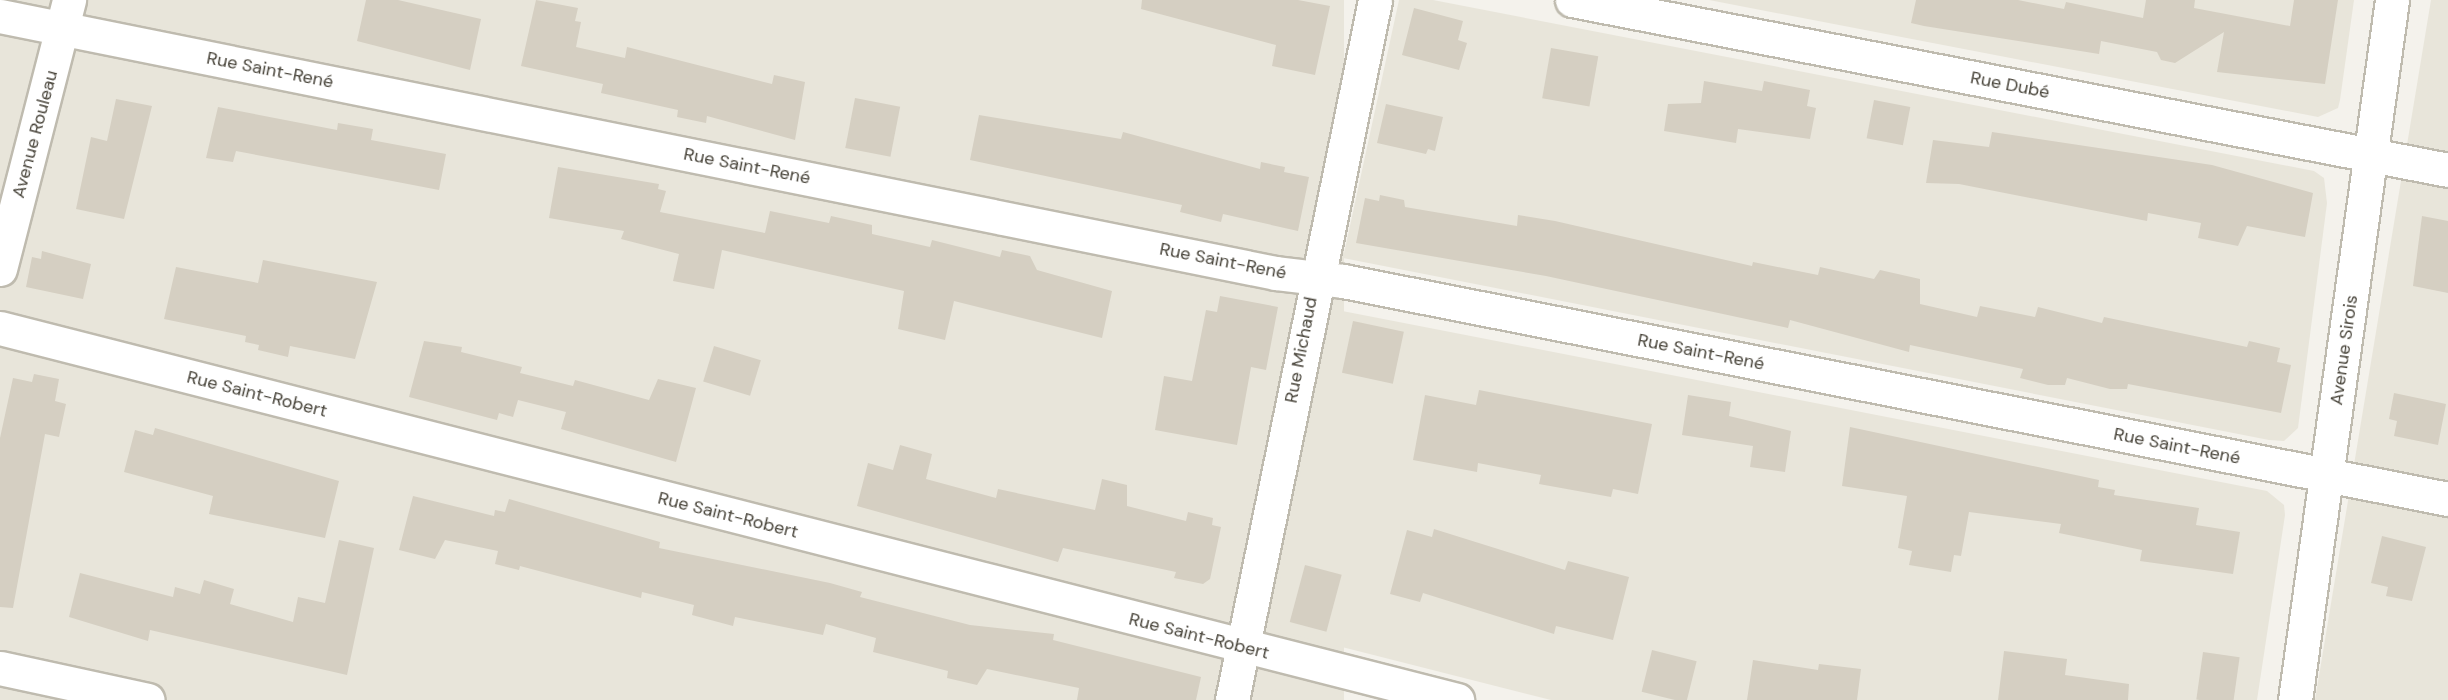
<!DOCTYPE html>
<meta charset="utf-8">
<style>
body{margin:0}
#map{position:relative;width:2448px;height:700px;overflow:hidden;background:#f4f2ec;font-family:"DM Sans",sans-serif}
div>[style]{position:absolute}
[style*='--x']{left:calc(var(--x)*1px);top:calc(var(--y)*1px);width:calc(var(--w)*1px);rotate:calc(var(--a)*1deg)}
.residential>*{inset:0;background:#e8e5da;transform-origin:0 0}
.building>*{inset:0;background:#d5cfc2;transform-origin:0 0}
.roads{filter:drop-shadow(2px 0 #bfbbaf) drop-shadow(-2px 0 #bfbbaf) drop-shadow(0 2px #bfbbaf) drop-shadow(0 -2px #bfbbaf)}
.minor>*{height:33px;margin:-16.5px;padding:0 16.5px;transform-origin:16.5px;border-radius:16.5px;background:#fff}
span{translate:-50% -50%;white-space:nowrap;text-align:center;line-height:1.15;-webkit-text-stroke:4.5px #fff;paint-order:stroke}
.street-label{font-size:18px;color:#48443a}
</style>
<div id="map">
<div class="residential">
<div style="left:0;top:0;width:1344px;height:700px"></div>
<div style="clip-path:polygon(1399px 0,1433px 0,2314px 171px,2324px 178px,2327px 203px,2298px 428px,2284px 441px,2269px 440px,1343px 258px)"></div>
<div style="clip-path:polygon(1709px 0,2354px 0,2340px 100px,2338px 108px,2318px 117px)"></div>
<div style="clip-path:polygon(2431px 0,2448px 0,2448px 700px,2315px 700px)"></div>
<div style="clip-path:polygon(1332px 309px,2267px 491px,2284px 505px,2285px 515px,2257px 700px,1551px 700px,1283px 632px,1274px 613px)"></div>
<div style="clip-path:polygon(1277px 689px,1288px 691px,1324px 700px,1261px 700px,1262px 694px)"></div>
</div>
<div class="building">
<div style="clip-path:polygon(366px 0,398px 0,481px 19px,470px 70px,357px 41px)"></div>
<div style="clip-path:polygon(536px 0,578px 8px,575px 21px,581px 22px,576px 47px,625px 58px,627px 47px,772px 84px,774px 75px,805px 82px,795px 140px,707px 116px,706px 123px,677px 117px,678px 110px,601px 93px,603px 84px,521px 66px)"></div>
<div style="clip-path:polygon(1142px 0,1298px 0,1330px 6px,1315px 75px,1272px 66px,1276px 45px,1141px 9px)"></div>
<div style="clip-path:polygon(1916px 0,2018px 0,2064px 9px,2066px 2px,2143px 18px,2146px 0,2195px 0,2194px 8px,2290px 26px,2294px 0,2338px 0,2325px 84px,2217px 72px,2224px 32px,2175px 63px,2161px 60px,2157px 52px,2101px 41px,2099px 54px,1924px 26px,1911px 23px)"></div>
<div style="clip-path:polygon(1414px 8px,1463px 21px,1458px 40px,1467px 43px,1459px 70px,1402px 55px)"></div>
<div style="left:1551px;top:48px;width:48px;height:51px;rotate:10deg"></div>
<div style="clip-path:polygon(1704px 81px,1762px 91px,1764px 81px,1810px 90px,1807px 106px,1816px 108px,1810px 139px,1738px 129px,1736px 143px,1664px 131px,1668px 104px,1701px 103px)"></div>
<div style="left:855px;top:98px;width:46px;height:51px;rotate:11deg"></div>
<div style="clip-path:polygon(116px 99px,152px 106px,124px 219px,76px 209px,91px 137px,107px 141px)"></div>
<div style="left:1874px;top:100px;width:37px;height:39px;rotate:11deg"></div>
<div style="clip-path:polygon(1386px 104px,1443px 117px,1435px 151px,1428px 149px,1426px 154px,1377px 143px)"></div>
<div style="clip-path:polygon(218px 107px,337px 130px,338px 123px,373px 129px,371px 140px,446px 154px,439px 190px,236px 151px,233px 162px,206px 158px)"></div>
<div style="clip-path:polygon(979px 115px,1121px 139px,1123px 132px,1260px 169px,1261px 162px,1285px 167px,1284px 172px,1309px 177px,1298px 231px,1223px 214px,1221px 222px,1180px 212px,1182px 205px,970px 160px)"></div>
<div style="clip-path:polygon(1992px 132px,2212px 165px,2313px 193px,2305px 237px,2247px 226px,2238px 246px,2198px 238px,2201px 223px,2148px 213px,2147px 221px,1959px 184px,1926px 183px,1933px 140px,1989px 147px)"></div>
<div style="clip-path:polygon(558px 167px,659px 184px,658px 189px,666px 191px,660px 212px,765px 233px,770px 211px,829px 223px,831px 216px,872px 225px,872px 234px,930px 247px,932px 240px,1000px 257px,1002px 250px,1030px 256px,1037px 270px,1112px 291px,1102px 338px,954px 301px,945px 340px,898px 329px,904px 291px,722px 250px,714px 289px,673px 281px,679px 254px,621px 239px,624px 231px,549px 218px)"></div>
<div style="clip-path:polygon(1380px 195px,1404px 200px,1405px 207px,1517px 226px,1518px 215px,1555px 221px,1752px 266px,1753px 262px,1818px 275px,1820px 267px,1874px 279px,1880px 270px,1920px 279px,1920px 304px,1977px 317px,1980px 306px,2035px 317px,2038px 307px,2102px 323px,2104px 317px,2247px 347px,2249px 341px,2280px 348px,2277px 362px,2291px 365px,2281px 413px,2128px 384px,2127px 389px,2110px 389px,2067px 378px,2065px 385px,2048px 385px,2020px 378px,2023px 369px,1910px 345px,1909px 352px,1790px 320px,1788px 328px,1546px 276px,1356px 243px,1365px 198px,1379px 201px)"></div>
<div style="clip-path:polygon(2422px 216px,2448px 221px,2448px 293px,2413px 286px)"></div>
<div style="clip-path:polygon(42px 251px,91px 264px,83px 299px,26px 287px,32px 257px,41px 259px)"></div>
<div style="clip-path:polygon(263px 260px,377px 282px,355px 359px,290px 346px,288px 357px,258px 350px,259px 345px,245px 342px,246px 336px,164px 319px,176px 267px,258px 283px)"></div>
<div style="clip-path:polygon(1220px 296px,1278px 307px,1266px 370px,1251px 367px,1237px 445px,1155px 430px,1164px 376px,1192px 381px,1206px 310px,1217px 312px)"></div>
<div style="left:1353px;top:321px;width:52px;height:53px;rotate:12deg"></div>
<div style="clip-path:polygon(424px 341px,462px 347px,461px 352px,522px 367px,520px 373px,573px 386px,575px 380px,649px 400px,658px 379px,696px 388px,676px 462px,561px 429px,566px 412px,518px 400px,513px 417px,499px 413px,497px 420px,409px 397px)"></div>
<div style="left:714px;top:346px;width:49px;height:37px;rotate:17deg"></div>
<div style="clip-path:polygon(34px 374px,59px 379px,55px 401px,66px 404px,59px 437px,45px 434px,13px 608px,0 607px,0 438px,13px 378px,32px 382px)"></div>
<div style="clip-path:polygon(1479px 390px,1652px 424px,1638px 494px,1613px 489px,1611px 497px,1539px 484px,1541px 475px,1478px 463px,1477px 472px,1413px 460px,1425px 395px,1476px 405px)"></div>
<div style="clip-path:polygon(2394px 393px,2446px 404px,2438px 445px,2394px 436px,2397px 421px,2389px 419px)"></div>
<div style="clip-path:polygon(1688px 395px,1731px 402px,1729px 416px,1791px 431px,1785px 472px,1750px 467px,1753px 446px,1682px 435px)"></div>
<div style="clip-path:polygon(1850px 427px,2099px 480px,2098px 487px,2115px 490px,2114px 495px,2199px 508px,2196px 525px,2240px 532px,2233px 574px,2140px 561px,2142px 550px,2059px 533px,2061px 524px,1969px 512px,1961px 556px,1954px 555px,1951px 572px,1909px 565px,1912px 551px,1898px 548px,1907px 496px,1842px 486px)"></div>
<div style="clip-path:polygon(155px 428px,339px 481px,325px 538px,209px 514px,213px 496px,124px 472px,135px 430px,153px 435px)"></div>
<div style="clip-path:polygon(900px 445px,932px 454px,926px 479px,996px 498px,998px 489px,1095px 510px,1102px 479px,1127px 485px,1127px 506px,1186px 521px,1188px 512px,1213px 518px,1212px 525px,1221px 527px,1210px 579px,1203px 584px,1174px 578px,1176px 572px,1063px 548px,1058px 562px,857px 506px,868px 463px,893px 470px)"></div>
<div style="clip-path:polygon(413px 496px,494px 516px,495px 510px,505px 512px,509px 499px,660px 542px,659px 548px,830px 583px,862px 592px,860px 597px,970px 625px,1054px 634px,1053px 640px,1201px 677px,1196px 700px,1077px 700px,1079px 688px,987px 669px,977px 685px,947px 678px,948px 671px,873px 652px,876px 638px,826px 624px,823px 635px,735px 617px,733px 626px,692px 615px,694px 605px,642px 592px,641px 598px,520px 566px,519px 570px,495px 564px,498px 551px,445px 540px,435px 559px,399px 550px)"></div>
<div style="clip-path:polygon(1434px 529px,1565px 570px,1568px 561px,1629px 577px,1613px 640px,1556px 626px,1554px 634px,1423px 593px,1420px 602px,1390px 594px,1407px 530px,1432px 537px)"></div>
<div style="clip-path:polygon(2382px 536px,2426px 547px,2412px 601px,2386px 596px,2388px 587px,2371px 583px)"></div>
<div style="clip-path:polygon(339px 540px,374px 548px,347px 675px,150px 630px,148px 641px,69px 617px,80px 573px,173px 597px,175px 587px,200px 594px,204px 580px,234px 589px,230px 604px,293px 622px,298px 597px,325px 603px)"></div>
<div style="left:1305px;top:565px;width:38px;height:59px;rotate:15deg"></div>
<div style="left:1652px;top:650px;width:46px;height:43px;rotate:14deg"></div>
<div style="clip-path:polygon(2004px 651px,2067px 659px,2065px 675px,2129px 684px,2128px 700px,1998px 700px)"></div>
<div style="left:2203px;top:652px;width:37px;height:48px;rotate:8deg"></div>
<div style="clip-path:polygon(1753px 660px,1818px 670px,1819px 664px,1861px 669px,1857px 700px,1747px 700px)"></div>
</div>
<div class="roads">
<div class="minor">
<div style="--x:1572;--y:0;--w:892;--a:10.98"></div>
<div style="--x:0;--y:16;--w:1302;--a:11.39"></div>
<div style="--x:1276;--y:273;--w:67;--a:6.8"></div>
<div style="--x:1343;--y:281;--w:1126;--a:11.16"></div>
<div style="--x:0;--y:269;--w:278;--a:-75.6"></div>
<div style="--x:0;--y:328;--w:1504;--a:14.32"></div>
<div style="--x:0;--y:668;--w:151;--a:12.2"></div>
<div style="--x:1232;--y:700;--w:714;--a:-78.45"></div>
<div style="--x:2295;--y:700;--w:707;--a:-82.11"></div>
</div>
</div>
<div class="street-label">
<span style="left:270px;top:70px;rotate:11deg">Rue Saint-René</span>
<span style="left:2010px;top:85px;rotate:11deg">Rue Dubé</span>
<span style="left:35px;top:134px;rotate:-75deg">Avenue Rouleau</span>
<span style="left:747px;top:166px;rotate:11deg">Rue Saint-René</span>
<span style="left:1223px;top:261px;rotate:11deg">Rue Saint-René</span>
<span style="left:1301px;top:350px;rotate:-79deg">Rue Michaud</span>
<span style="left:2344px;top:350px;rotate:-82deg">Avenue Sirois</span>
<span style="left:1701px;top:352px;rotate:11deg">Rue Saint-René</span>
<span style="left:257px;top:394px;rotate:14deg">Rue Saint-Robert</span>
<span style="left:2177px;top:446px;rotate:11deg">Rue Saint-René</span>
<span style="left:728px;top:515px;rotate:14deg">Rue Saint-Robert</span>
<span style="left:1199px;top:636px;rotate:14deg">Rue Saint-Robert</span>
</div>
</div>
